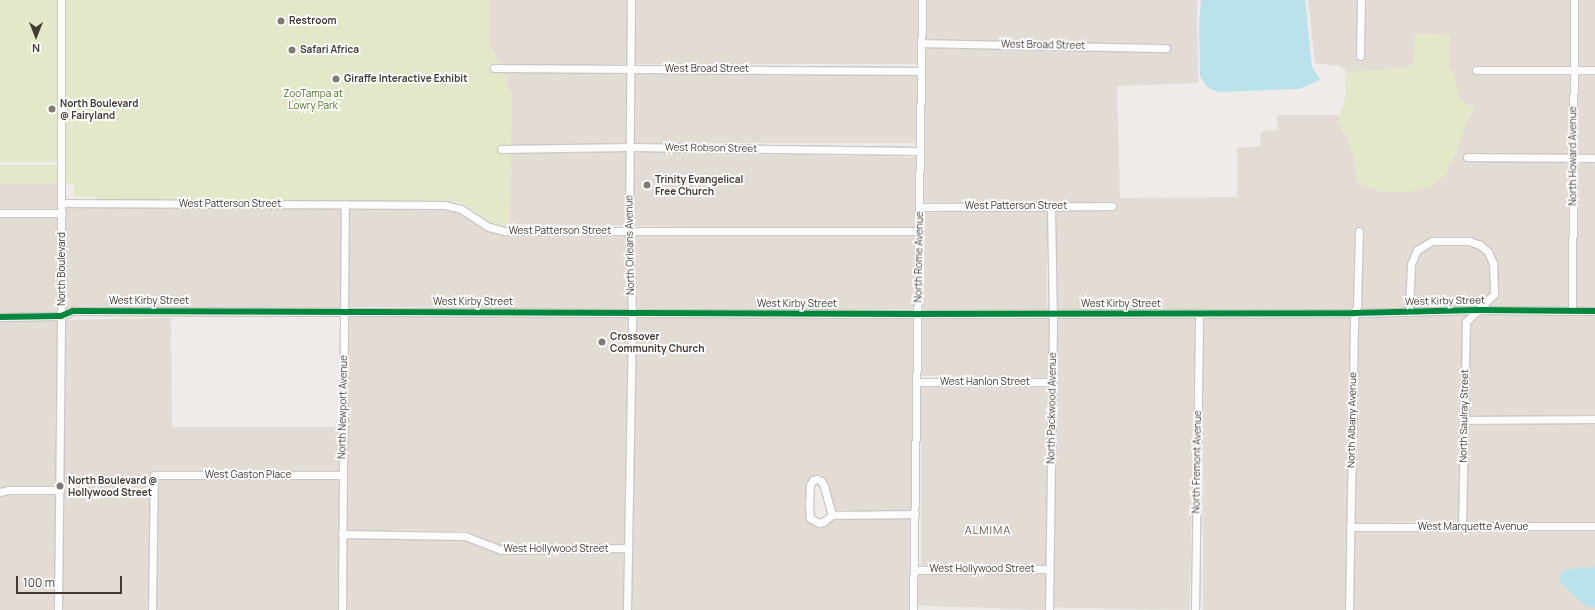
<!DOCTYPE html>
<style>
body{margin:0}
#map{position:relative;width:1595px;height:610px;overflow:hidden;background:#efebe8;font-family:Manrope,sans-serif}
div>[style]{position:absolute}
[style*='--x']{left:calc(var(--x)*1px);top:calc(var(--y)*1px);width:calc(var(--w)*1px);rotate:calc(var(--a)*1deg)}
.residential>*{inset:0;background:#e3dcd5;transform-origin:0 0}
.green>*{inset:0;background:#e2e8c8;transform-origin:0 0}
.water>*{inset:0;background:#b9e2ec}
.roads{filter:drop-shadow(1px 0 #cbc7c4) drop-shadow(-1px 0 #cbc7c4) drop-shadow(0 1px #cbc7c4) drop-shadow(0 -1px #cbc7c4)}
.minor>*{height:7px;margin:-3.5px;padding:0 3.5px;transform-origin:3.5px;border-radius:3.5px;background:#fdfcfc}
.cycleway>*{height:6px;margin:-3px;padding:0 3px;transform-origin:3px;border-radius:3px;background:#00873e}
.dots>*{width:11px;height:11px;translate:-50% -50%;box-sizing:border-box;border:2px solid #fff;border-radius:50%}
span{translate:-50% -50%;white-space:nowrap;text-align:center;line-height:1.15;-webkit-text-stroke:3.5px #fff;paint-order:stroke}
.poi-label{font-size:10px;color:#443b35;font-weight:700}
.left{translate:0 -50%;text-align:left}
.street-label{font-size:10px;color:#443b35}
.park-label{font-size:10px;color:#54742a}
.neighbourhood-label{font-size:11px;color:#67574c;letter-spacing:1px}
.north{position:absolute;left:16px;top:16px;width:40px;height:40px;-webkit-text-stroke:3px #fff;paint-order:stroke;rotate:180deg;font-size:11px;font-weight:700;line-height:16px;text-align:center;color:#443b35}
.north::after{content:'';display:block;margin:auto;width:14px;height:18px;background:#443b35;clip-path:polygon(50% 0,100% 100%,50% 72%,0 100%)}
.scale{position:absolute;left:16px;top:576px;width:106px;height:18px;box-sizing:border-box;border:2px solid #443b35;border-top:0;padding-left:5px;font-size:12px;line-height:14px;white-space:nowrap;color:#443b35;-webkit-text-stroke:3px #fff;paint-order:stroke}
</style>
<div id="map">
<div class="residential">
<div style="clip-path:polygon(489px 0,627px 0,627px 64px,500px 64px,490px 45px)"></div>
<div style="left:634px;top:0;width:284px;height:64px"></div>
<div style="clip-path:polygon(926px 0,1197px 0,1198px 83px,1117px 86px,1120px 198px,1237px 197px,1237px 148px,1260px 146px,1261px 131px,1278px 130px,1277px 115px,1339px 115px,1337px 122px,1347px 137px,1354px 157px,1357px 183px,1454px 157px,1464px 129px,1474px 108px,1460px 100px,1453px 71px,1450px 69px,1450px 35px,1415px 34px,1413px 64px,1401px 69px,1349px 73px,1339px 66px,1315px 63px,1308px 0,1357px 0,1356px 59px,1363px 60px,1365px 0,1570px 0,1570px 66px,1472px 66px,1473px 74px,1570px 74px,1569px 154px,1464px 153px,1464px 161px,1569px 162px,1568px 307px,1487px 306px,1498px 294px,1497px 263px,1490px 249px,1481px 241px,1471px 237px,1432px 237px,1413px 248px,1408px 264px,1405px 308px,1360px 309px,1362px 227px,1355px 227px,1353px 305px,1351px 309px,1056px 310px,1055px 211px,1116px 210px,1116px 202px,924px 202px,925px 47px,1169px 52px,1169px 44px,925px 39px)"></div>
<div style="left:1577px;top:0;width:18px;height:66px"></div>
<div style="clip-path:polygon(503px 72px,627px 73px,626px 143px,511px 145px,512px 96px)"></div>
<div style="left:635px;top:73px;width:282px;height:70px"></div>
<div style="left:1577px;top:74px;width:18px;height:80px"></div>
<div style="left:626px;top:152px;width:74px;height:115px;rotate:91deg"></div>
<div style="left:634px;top:152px;width:283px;height:74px;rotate:1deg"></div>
<div style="left:1577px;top:162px;width:18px;height:145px"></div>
<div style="left:0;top:183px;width:58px;height:26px"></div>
<div style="left:65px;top:207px;width:276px;height:105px"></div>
<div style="clip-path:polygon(348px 208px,444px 209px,460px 213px,493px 233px,504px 235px,625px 235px,628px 309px,348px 307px)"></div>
<div style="left:923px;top:211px;width:124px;height:99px"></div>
<div style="left:0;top:217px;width:58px;height:96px"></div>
<div style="left:632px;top:235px;width:284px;height:74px"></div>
<div style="clip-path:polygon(1433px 245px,1469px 245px,1478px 249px,1485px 254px,1490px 264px,1490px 292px,1476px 306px,1412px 308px,1415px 265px,1420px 253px)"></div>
<div style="clip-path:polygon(1479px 314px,1595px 315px,1595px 415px,1468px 416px,1470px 324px)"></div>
<div style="clip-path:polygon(1468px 315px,1462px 322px,1459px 522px,1354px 523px,1357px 317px)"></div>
<div style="clip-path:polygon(348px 316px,628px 317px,624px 544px,502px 546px,465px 531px,346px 530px)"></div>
<div style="clip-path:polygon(636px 317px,915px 319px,911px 510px,834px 510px,826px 482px,819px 475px,811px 477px,806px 489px,808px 520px,815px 526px,825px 526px,833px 519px,838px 518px,911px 518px,909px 610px,631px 610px)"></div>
<div style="left:1195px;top:317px;width:293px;height:138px;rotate:91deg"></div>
<div style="left:1203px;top:317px;width:147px;height:293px"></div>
<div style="clip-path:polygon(171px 318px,172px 427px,339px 427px,341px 324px,339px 471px,150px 471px,149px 610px,62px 610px,65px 320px)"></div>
<div style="left:1050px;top:318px;width:60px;height:128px;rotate:91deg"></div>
<div style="clip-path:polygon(58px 320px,56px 486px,8px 486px,0 488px,0 321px)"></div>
<div style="left:921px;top:387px;width:128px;height:178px"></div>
<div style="left:1595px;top:423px;width:99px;height:128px;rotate:90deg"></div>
<div style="left:157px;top:479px;width:182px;height:131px"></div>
<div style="clip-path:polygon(9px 494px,56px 494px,55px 610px,0 610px,0 496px)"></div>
<div style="clip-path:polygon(1354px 531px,1595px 531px,1595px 567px,1566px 569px,1588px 607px,1595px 607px,1595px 610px,1352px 610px)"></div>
<div style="clip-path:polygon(346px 538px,464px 540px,501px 554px,624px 552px,623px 610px,345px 610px)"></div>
<div style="left:1046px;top:573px;width:37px;height:129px;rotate:92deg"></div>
</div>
<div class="green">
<div style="left:0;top:0;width:58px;height:162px"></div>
<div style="clip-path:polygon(65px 0,489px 0,490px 44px,500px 64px,490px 64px,490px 72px,503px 72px,512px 96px,511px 145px,498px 145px,498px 153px,511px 153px,510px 227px,494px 224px,461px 202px,445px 201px,98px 199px,96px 197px,74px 197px,74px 183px,65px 183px)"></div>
<div style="clip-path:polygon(1415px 34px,1450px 35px,1450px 69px,1453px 71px,1460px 100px,1474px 108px,1464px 129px,1454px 157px,1446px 174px,1429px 188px,1408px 192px,1381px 192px,1357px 183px,1354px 157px,1347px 137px,1337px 122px,1346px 96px,1345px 74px,1354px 71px,1401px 69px,1413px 64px)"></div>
<div style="left:58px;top:165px;width:18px;height:58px;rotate:90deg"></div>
</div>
<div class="water">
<div style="clip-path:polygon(1201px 0,1305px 0,1312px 67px,1320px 80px,1299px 89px,1218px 92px,1207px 87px,1200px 76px,1199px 24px)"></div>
<div style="clip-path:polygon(1595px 567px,1595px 607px,1588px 607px,1576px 598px,1560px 582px,1560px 576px,1566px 569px)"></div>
</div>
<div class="roads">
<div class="minor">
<div style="--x:921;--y:43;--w:245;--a:1.2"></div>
<div style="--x:1360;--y:56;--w:56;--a:-89"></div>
<div style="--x:494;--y:68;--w:427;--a:0.4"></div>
<div style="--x:1476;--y:70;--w:119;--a:0"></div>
<div style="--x:501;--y:149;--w:129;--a:-0.9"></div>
<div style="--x:630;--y:147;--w:290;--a:0.8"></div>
<div style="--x:1467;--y:157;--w:128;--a:0.4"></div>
<div style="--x:62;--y:203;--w:383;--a:0.3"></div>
<div style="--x:445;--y:205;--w:16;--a:14"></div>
<div style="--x:461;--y:209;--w:33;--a:33"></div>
<div style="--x:489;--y:227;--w:16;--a:15"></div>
<div style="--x:504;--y:231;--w:416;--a:0"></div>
<div style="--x:920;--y:207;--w:192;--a:-0.3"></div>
<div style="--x:0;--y:213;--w:62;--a:0"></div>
<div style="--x:1572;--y:311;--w:311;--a:-89.6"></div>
<div style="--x:1409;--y:312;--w:48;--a:-87.6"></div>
<div style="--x:1411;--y:264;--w:15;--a:-67"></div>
<div style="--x:1417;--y:250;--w:17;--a:-31"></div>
<div style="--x:1432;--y:241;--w:37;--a:0"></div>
<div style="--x:1469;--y:241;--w:12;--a:20"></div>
<div style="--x:1480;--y:245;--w:11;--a:41"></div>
<div style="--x:1488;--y:252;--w:12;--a:66"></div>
<div style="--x:1493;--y:263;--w:31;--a:88"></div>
<div style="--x:1494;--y:294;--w:40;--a:135"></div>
<div style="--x:1466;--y:322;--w:205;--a:91.1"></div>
<div style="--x:0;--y:317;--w:61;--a:-0.9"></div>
<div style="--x:61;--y:316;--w:13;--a:-23"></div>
<div style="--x:73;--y:311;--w:840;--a:0.2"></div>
<div style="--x:913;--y:314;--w:441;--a:-0.1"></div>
<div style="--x:1354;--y:313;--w:124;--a:-1.4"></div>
<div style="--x:1478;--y:310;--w:117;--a:0.5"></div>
<div style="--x:917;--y:382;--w:135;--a:0"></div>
<div style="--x:1464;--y:420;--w:131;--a:-0.4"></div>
<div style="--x:817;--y:479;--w:4;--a:27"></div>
<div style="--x:821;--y:481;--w:6;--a:59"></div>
<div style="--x:824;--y:486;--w:30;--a:75"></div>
<div style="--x:832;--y:515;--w:11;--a:142"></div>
<div style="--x:823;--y:522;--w:4;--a:166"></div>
<div style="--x:819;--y:523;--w:10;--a:-151"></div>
<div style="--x:810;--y:518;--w:13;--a:-94"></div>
<div style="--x:809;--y:505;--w:20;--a:-87"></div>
<div style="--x:810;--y:485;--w:6;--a:-59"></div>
<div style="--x:813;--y:480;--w:4;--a:-14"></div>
<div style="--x:0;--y:492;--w:8;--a:-14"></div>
<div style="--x:8;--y:490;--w:52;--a:0"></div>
<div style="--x:832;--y:515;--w:83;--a:-0.7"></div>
<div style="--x:1350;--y:527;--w:245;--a:-0.2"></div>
<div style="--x:342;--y:534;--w:123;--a:0.9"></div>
<div style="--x:465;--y:536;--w:39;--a:21"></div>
<div style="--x:501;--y:550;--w:127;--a:-0.9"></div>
<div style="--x:914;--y:570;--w:135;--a:-0.4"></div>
<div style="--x:58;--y:610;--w:294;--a:-89.4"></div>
<div style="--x:61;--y:316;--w:316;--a:-90"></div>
<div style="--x:152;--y:610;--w:135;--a:-89.2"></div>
<div style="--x:154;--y:475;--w:189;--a:0"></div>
<div style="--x:342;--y:610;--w:406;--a:-89.6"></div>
<div style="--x:627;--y:610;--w:297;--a:-89"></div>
<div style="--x:632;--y:313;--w:82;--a:-92.1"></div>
<div style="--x:629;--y:231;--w:231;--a:-89.5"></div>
<div style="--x:913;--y:610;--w:610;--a:-89.15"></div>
<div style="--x:1049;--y:610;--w:287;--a:-89.2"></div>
<div style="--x:1053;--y:323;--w:117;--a:-91"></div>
<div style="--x:1195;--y:610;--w:297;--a:-89.2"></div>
<div style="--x:1349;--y:610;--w:297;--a:-89"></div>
<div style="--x:1354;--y:313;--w:8;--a:-67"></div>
<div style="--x:1357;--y:306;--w:75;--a:-88.5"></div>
</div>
</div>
<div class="cycleway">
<div style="--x:0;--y:317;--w:61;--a:-0.9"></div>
<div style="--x:61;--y:316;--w:13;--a:-23"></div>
<div style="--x:73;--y:311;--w:840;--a:0.2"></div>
<div style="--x:913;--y:314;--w:441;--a:-0.1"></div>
<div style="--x:1354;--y:313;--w:124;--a:-1.4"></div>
<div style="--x:1478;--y:310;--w:117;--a:0.5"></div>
</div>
<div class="dots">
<div style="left:281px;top:21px;background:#807974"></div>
<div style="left:292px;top:50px;background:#807974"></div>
<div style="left:336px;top:79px;background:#807974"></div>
<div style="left:52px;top:109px;background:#807974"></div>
<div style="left:647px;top:185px;background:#807974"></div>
<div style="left:602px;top:342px;background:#807974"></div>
<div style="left:60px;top:486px;background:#807974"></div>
</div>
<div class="poi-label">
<span class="left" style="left:289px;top:21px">Restroom</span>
<span class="left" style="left:300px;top:50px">Safari Africa</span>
<span class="left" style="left:344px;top:79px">Giraffe Interactive Exhibit</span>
<span class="left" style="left:60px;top:109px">North Boulevard<br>@ Fairyland</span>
<span class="left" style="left:655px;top:185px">Trinity Evangelical<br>Free Church</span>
<span class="left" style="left:610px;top:342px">Crossover<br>Community Church</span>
<span class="left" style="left:68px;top:486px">North Boulevard @<br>Hollywood Street</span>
</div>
<div class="street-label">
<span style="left:1043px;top:45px;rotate:1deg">West Broad Street</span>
<span style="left:707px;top:69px">West Broad Street</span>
<span style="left:711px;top:148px;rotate:1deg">West Robson Street</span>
<span style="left:1573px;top:156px;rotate:-90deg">North Howard Avenue</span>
<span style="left:230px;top:204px">West Patterson Street</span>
<span style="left:1016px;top:206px">West Patterson Street</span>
<span style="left:560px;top:231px">West Patterson Street</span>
<span style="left:630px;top:245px;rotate:-91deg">North Orleans Avenue</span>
<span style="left:919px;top:257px;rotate:-89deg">North Rome Avenue</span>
<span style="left:62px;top:269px;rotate:-90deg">North Boulevard</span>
<span style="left:149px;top:301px">West Kirby Street</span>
<span style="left:1445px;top:301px;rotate:-1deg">West Kirby Street</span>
<span style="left:473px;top:302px">West Kirby Street</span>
<span style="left:797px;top:304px">West Kirby Street</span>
<span style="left:1121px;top:304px">West Kirby Street</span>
<span style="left:985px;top:382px">West Hanlon Street</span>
<span style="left:343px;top:407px;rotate:-89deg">North Newport Avenue</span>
<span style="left:1052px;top:408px;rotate:-89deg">North Packwood Avenue</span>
<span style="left:1464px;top:416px;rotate:-89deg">North Saulray Street</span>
<span style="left:1352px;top:420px;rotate:-89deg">North Albany Avenue</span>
<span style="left:1197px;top:462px;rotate:-89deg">North Fremont Avenue</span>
<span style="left:248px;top:475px">West Gaston Place</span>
<span style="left:1473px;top:527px">West Marquette Avenue</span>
<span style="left:556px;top:549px">West Hollywood Street</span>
<span style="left:982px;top:569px">West Hollywood Street</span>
</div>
<div class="park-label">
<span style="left:313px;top:99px">ZooTampa at<br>Lowry Park</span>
</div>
<div class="neighbourhood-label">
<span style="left:988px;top:530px">ALMIMA</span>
</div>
<div class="north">N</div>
<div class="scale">100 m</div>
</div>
